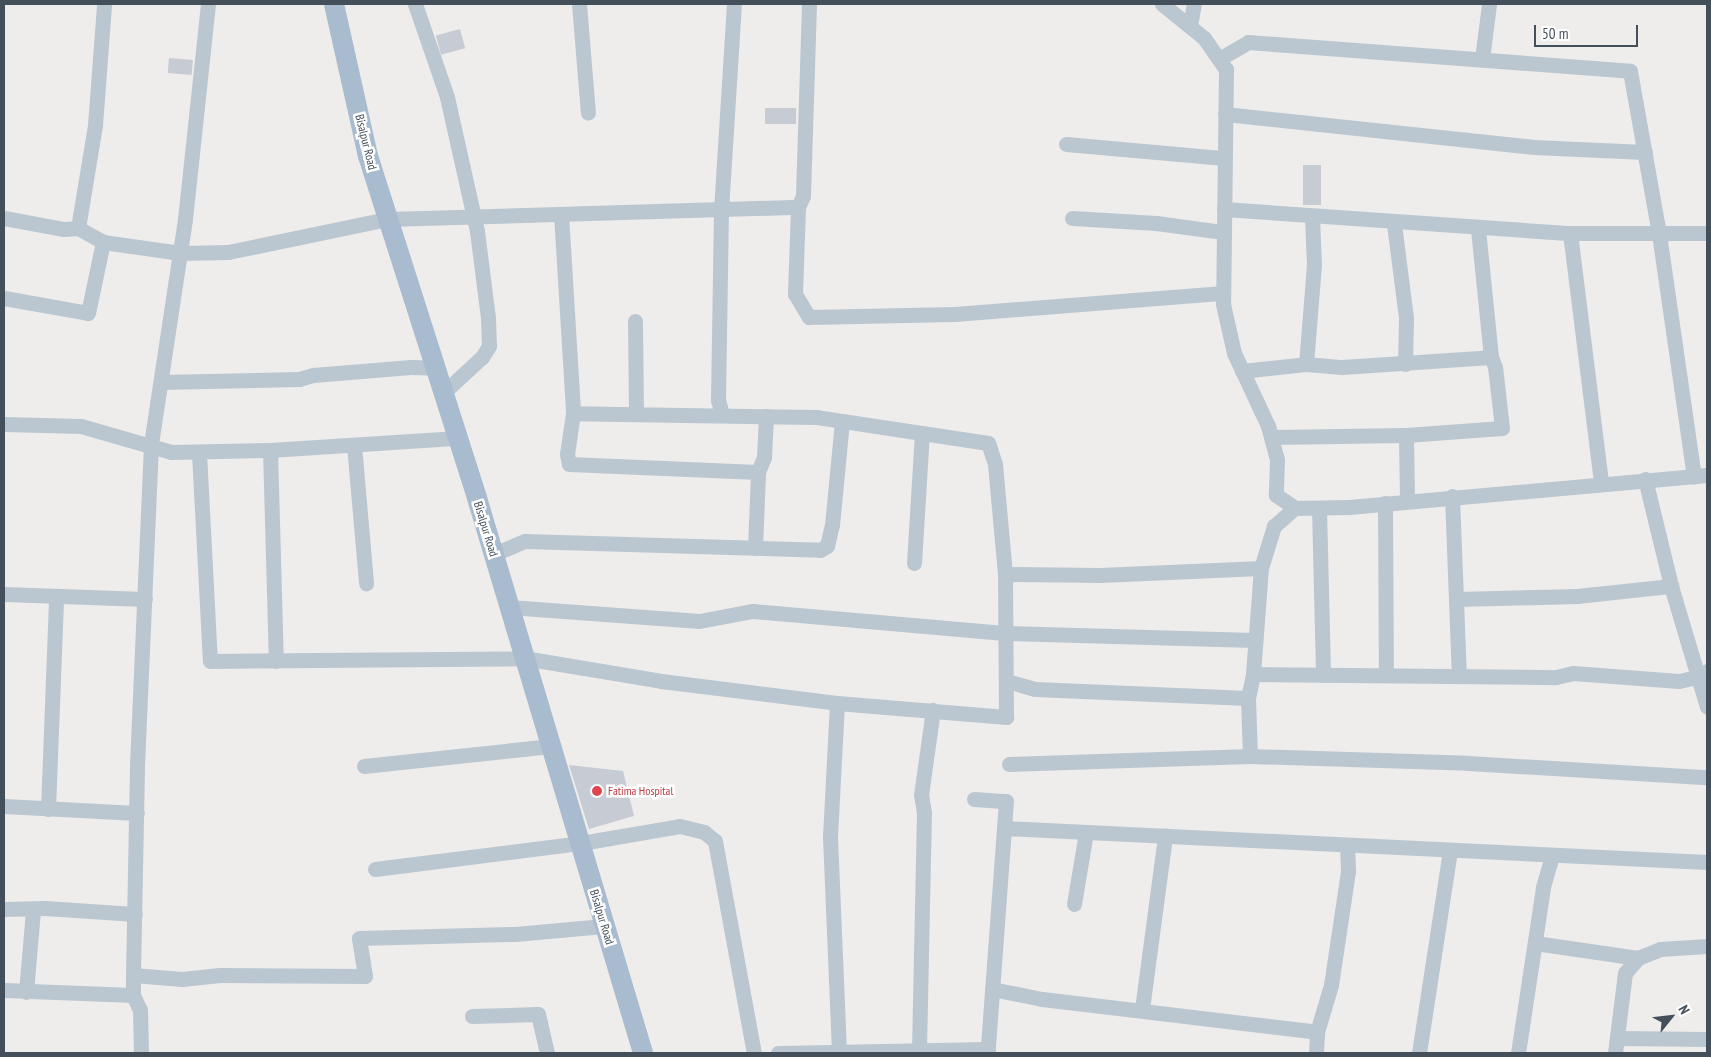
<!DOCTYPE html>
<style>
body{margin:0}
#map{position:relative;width:1711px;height:1057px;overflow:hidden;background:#efecec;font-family:"PT Sans Narrow",sans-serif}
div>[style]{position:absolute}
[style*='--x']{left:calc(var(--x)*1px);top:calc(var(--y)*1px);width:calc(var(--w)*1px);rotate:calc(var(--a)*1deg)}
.building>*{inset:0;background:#c7cbd3;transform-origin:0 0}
.minor>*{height:15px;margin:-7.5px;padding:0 7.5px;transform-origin:7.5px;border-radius:7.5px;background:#bbc7d0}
.major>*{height:20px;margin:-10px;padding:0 10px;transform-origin:10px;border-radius:10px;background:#a9bbce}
.dots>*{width:14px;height:14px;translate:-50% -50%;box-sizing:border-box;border:2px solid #fff;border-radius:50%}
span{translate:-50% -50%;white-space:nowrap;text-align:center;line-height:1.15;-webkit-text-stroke:5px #fff;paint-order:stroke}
.street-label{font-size:12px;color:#434f5b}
.health-label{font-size:12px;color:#be3a42}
.left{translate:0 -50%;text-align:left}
.frame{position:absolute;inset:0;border:5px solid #434f5b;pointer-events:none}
.north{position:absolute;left:1646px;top:992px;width:50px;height:50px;-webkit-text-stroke:4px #fff;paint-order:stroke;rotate:61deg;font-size:14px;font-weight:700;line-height:20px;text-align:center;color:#434f5b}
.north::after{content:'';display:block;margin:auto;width:18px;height:22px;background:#434f5b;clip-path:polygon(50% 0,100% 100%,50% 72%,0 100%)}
.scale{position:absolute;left:1534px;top:25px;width:104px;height:22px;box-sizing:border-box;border:2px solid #434f5b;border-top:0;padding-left:6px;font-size:15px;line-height:18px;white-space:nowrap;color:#434f5b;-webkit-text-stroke:4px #fff;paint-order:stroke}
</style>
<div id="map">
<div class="building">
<div style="left:460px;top:29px;width:20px;height:25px;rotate:75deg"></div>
<div style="left:169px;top:58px;width:24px;height:15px;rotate:5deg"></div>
<div style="left:796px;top:108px;width:16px;height:31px;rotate:90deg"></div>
<div style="left:1303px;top:165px;width:18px;height:40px"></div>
<div style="clip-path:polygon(569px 765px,623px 771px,634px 816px,589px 829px)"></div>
</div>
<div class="minor">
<div style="--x:415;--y:4;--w:98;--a:71"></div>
<div style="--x:447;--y:97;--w:137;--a:77.4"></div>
<div style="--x:477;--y:231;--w:88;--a:82.8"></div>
<div style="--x:488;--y:318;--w:28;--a:88"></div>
<div style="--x:489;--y:346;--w:13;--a:122"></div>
<div style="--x:482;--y:357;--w:53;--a:137.3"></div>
<div style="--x:579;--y:4;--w:109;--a:85.3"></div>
<div style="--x:809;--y:4;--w:192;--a:91.8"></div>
<div style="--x:803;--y:196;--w:12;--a:114"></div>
<div style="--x:798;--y:207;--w:87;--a:92"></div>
<div style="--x:795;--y:294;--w:27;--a:59"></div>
<div style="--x:809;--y:317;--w:146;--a:-1.2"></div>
<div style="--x:955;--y:314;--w:269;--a:-4.5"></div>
<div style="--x:1162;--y:4;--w:54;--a:39"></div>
<div style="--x:1204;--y:38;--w:38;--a:55"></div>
<div style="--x:1226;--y:69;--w:235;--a:90.7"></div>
<div style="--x:1223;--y:304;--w:50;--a:77.3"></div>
<div style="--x:1234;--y:353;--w:81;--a:65"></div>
<div style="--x:1268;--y:426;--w:35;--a:75"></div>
<div style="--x:1277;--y:460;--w:35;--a:92"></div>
<div style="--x:1276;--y:495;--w:23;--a:34"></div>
<div style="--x:1295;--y:508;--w:54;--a:-1.1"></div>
<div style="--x:1349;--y:507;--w:359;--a:-5.1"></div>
<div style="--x:1190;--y:26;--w:22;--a:-80"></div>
<div style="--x:1219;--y:59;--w:34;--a:-30"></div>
<div style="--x:1248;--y:42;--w:383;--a:4.3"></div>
<div style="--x:1630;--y:71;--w:166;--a:79.9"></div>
<div style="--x:1659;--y:234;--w:245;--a:81.8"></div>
<div style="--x:1482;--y:59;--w:55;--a:-82.7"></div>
<div style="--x:1225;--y:114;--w:311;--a:6.1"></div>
<div style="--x:1534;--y:147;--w:111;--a:2.6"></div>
<div style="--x:1066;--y:144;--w:159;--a:5.1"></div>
<div style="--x:1224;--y:209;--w:347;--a:4"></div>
<div style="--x:1570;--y:233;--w:137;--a:0"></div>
<div style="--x:561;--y:214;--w:199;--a:86.5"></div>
<div style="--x:573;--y:413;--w:41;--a:98.3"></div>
<div style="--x:567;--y:454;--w:10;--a:79"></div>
<div style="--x:569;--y:464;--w:189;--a:2.4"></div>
<div style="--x:4;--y:218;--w:61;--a:10.4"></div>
<div style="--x:64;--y:229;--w:14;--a:-4"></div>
<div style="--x:78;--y:228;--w:29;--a:29"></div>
<div style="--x:103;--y:242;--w:78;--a:8.1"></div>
<div style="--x:180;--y:253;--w:48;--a:-1.2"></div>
<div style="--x:228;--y:252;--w:163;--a:-11.7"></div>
<div style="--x:388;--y:219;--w:410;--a:-1.7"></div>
<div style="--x:1072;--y:218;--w:84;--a:3.4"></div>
<div style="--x:1156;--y:223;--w:68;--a:7.7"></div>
<div style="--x:1394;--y:224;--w:95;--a:82.7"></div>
<div style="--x:1406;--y:318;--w:46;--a:91.2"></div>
<div style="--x:78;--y:228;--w:104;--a:-80.6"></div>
<div style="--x:95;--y:125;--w:121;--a:-85.7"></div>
<div style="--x:1570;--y:233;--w:252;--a:82.9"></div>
<div style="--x:4;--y:298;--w:85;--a:10.1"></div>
<div style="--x:88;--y:313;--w:73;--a:-78.1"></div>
<div style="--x:635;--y:321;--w:93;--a:89.4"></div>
<div style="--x:1306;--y:364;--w:99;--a:-85.4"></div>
<div style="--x:1314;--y:265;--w:47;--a:-92.4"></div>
<div style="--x:1242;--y:371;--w:64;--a:-6.2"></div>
<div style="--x:1306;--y:364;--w:36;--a:5"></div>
<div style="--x:1342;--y:367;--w:149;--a:-3.8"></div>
<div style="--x:161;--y:382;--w:138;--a:-1.2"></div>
<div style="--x:299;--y:379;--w:15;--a:-16"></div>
<div style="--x:313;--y:375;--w:98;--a:-4.7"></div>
<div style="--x:411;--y:367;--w:24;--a:2"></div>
<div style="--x:722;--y:414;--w:15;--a:-106"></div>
<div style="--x:718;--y:400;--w:190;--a:-89.1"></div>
<div style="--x:721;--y:210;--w:206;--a:-86.4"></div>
<div style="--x:4;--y:424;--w:77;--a:1.5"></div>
<div style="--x:81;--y:426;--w:94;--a:16.1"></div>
<div style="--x:171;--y:452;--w:99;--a:-1.2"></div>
<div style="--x:270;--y:450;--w:188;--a:-3.7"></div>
<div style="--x:1406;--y:435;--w:66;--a:89.1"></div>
<div style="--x:1271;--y:437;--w:135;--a:-0.8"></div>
<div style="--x:1406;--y:435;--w:96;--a:-4.2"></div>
<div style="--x:1502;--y:428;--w:61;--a:-96.5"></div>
<div style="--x:1495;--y:367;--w:11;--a:-112"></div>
<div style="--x:1491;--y:357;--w:130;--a:-95.8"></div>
<div style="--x:354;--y:445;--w:139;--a:85"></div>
<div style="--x:270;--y:450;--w:211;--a:88.4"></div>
<div style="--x:199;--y:453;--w:208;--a:87"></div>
<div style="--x:210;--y:661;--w:314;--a:-0.5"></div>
<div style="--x:524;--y:658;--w:139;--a:9.5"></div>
<div style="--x:661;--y:681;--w:177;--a:7.1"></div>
<div style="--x:837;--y:703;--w:170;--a:4.7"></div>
<div style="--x:1006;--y:717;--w:143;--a:-90.4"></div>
<div style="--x:1005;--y:574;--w:110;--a:-95.2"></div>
<div style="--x:995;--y:464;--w:22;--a:-108"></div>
<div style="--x:988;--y:443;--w:173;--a:-171.4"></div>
<div style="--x:817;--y:417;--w:244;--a:-179.1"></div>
<div style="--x:1645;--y:479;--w:110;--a:76.3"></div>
<div style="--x:1671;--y:586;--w:126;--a:73.4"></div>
<div style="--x:1452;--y:496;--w:180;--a:87.8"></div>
<div style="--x:1385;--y:503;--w:172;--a:89.7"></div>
<div style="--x:1319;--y:508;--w:167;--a:88.6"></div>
<div style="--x:755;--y:548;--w:76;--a:-87.7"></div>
<div style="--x:758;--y:472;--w:16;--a:-68"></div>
<div style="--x:764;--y:457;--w:41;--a:-87.2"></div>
<div style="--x:494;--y:554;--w:34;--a:-23"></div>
<div style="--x:525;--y:541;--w:295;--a:1.7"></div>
<div style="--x:820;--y:550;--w:8;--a:-30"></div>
<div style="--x:827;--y:546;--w:22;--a:-77"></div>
<div style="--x:832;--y:525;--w:104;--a:-84.5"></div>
<div style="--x:914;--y:563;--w:130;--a:-86.5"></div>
<div style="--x:1005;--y:574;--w:95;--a:0.6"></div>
<div style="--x:1100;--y:575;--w:161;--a:-2.5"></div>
<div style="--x:4;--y:594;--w:141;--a:2"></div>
<div style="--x:1457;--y:599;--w:120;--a:-1.4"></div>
<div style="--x:1577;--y:596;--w:95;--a:-6.1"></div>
<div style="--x:509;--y:607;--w:191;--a:4.2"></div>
<div style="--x:699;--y:621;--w:55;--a:-10.5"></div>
<div style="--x:753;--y:611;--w:255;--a:5"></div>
<div style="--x:1007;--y:633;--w:247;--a:1.6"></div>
<div style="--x:1253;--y:674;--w:303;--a:0.6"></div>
<div style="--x:1556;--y:677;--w:17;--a:-13"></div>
<div style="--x:1573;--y:673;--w:106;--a:4.3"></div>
<div style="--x:1679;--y:681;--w:18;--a:-13"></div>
<div style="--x:1697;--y:677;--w:12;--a:-31"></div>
<div style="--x:1007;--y:681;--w:29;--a:16"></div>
<div style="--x:1035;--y:689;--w:213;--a:2.4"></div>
<div style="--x:837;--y:703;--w:134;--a:93"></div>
<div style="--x:830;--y:837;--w:215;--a:87.6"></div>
<div style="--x:1250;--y:756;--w:58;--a:-92"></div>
<div style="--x:1248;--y:698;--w:25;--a:-78"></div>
<div style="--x:1253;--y:674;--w:106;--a:-85.7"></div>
<div style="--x:1261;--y:568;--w:44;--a:-72.8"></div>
<div style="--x:1274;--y:526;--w:28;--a:-41"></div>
<div style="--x:1009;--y:764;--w:241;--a:-1.9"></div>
<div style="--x:1250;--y:756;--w:218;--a:1.8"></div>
<div style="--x:1468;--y:763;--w:239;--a:3.4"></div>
<div style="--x:364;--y:766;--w:188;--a:-6.1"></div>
<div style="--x:974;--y:799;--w:32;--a:4"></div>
<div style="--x:1006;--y:801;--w:249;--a:94.2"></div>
<div style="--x:4;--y:806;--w:133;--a:3"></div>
<div style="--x:48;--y:809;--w:213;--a:-87.8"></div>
<div style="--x:1004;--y:828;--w:704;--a:2.77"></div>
<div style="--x:375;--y:869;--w:208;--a:-7.2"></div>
<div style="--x:581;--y:843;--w:100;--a:-9.7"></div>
<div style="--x:680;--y:826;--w:25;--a:14"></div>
<div style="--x:704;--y:832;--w:14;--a:39"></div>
<div style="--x:715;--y:841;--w:216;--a:79.6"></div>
<div style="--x:1074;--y:904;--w:73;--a:-80.5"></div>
<div style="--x:4;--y:909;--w:41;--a:-1.4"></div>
<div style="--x:45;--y:908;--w:90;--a:3.8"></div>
<div style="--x:1535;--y:943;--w:104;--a:8.3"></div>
<div style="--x:133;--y:975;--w:49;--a:4.7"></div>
<div style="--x:182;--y:979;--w:38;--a:-6"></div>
<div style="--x:220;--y:975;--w:145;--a:0.4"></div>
<div style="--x:365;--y:976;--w:38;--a:-99"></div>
<div style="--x:359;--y:938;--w:156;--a:-1.5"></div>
<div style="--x:515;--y:934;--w:89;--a:-5.1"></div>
<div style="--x:992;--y:989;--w:51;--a:11.3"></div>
<div style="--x:1042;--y:999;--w:277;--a:6.8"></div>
<div style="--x:4;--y:990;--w:129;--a:2.2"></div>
<div style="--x:26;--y:992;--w:82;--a:-85.1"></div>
<div style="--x:1142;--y:1009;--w:175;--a:-82.4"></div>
<div style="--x:472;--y:1016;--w:66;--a:-1.7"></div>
<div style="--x:538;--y:1014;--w:40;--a:77"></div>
<div style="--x:1617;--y:1038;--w:90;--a:0.6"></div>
<div style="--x:919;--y:1050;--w:237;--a:-88.8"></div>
<div style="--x:924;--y:813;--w:18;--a:-99"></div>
<div style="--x:921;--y:795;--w:86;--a:-82"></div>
<div style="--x:141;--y:1053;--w:43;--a:-91.3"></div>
<div style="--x:140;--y:1010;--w:17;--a:-115"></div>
<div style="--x:133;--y:995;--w:20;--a:-90"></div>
<div style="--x:133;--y:975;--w:210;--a:-88.9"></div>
<div style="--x:137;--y:765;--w:321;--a:-87.5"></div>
<div style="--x:151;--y:444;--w:228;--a:-81.4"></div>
<div style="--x:185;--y:219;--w:216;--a:-83.9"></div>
<div style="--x:778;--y:1053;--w:210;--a:-1.1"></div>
<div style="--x:988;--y:1049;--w:4;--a:90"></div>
<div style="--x:1316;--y:1053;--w:21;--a:-87"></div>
<div style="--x:1317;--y:1032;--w:49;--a:-73.4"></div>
<div style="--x:1331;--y:985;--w:115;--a:-81.5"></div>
<div style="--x:1348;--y:871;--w:26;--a:-92"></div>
<div style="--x:1419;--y:1053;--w:205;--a:-81.3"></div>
<div style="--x:1518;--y:1053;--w:168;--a:-81.4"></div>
<div style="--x:1543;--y:887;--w:33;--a:-74"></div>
<div style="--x:1615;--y:1053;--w:81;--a:-82.9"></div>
<div style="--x:1625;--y:973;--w:20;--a:-49"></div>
<div style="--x:1638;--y:958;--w:24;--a:-22"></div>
<div style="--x:1660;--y:949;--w:47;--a:-3.7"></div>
</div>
<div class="major">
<div style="--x:334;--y:4;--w:156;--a:77.4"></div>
<div style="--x:368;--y:156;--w:359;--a:72.3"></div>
<div style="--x:477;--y:498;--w:579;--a:73.35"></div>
</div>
<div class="dots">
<div style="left:597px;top:791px;background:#e0444e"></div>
</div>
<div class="street-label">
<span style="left:366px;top:142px;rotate:76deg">Bisalpur Road</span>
<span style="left:486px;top:529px;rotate:73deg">Bisalpur Road</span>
<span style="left:602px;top:917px;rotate:73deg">Bisalpur Road</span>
</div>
<div class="health-label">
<span class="left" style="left:608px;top:791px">Fatima Hospital</span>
</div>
<div class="frame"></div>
<div class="north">N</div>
<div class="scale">50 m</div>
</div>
